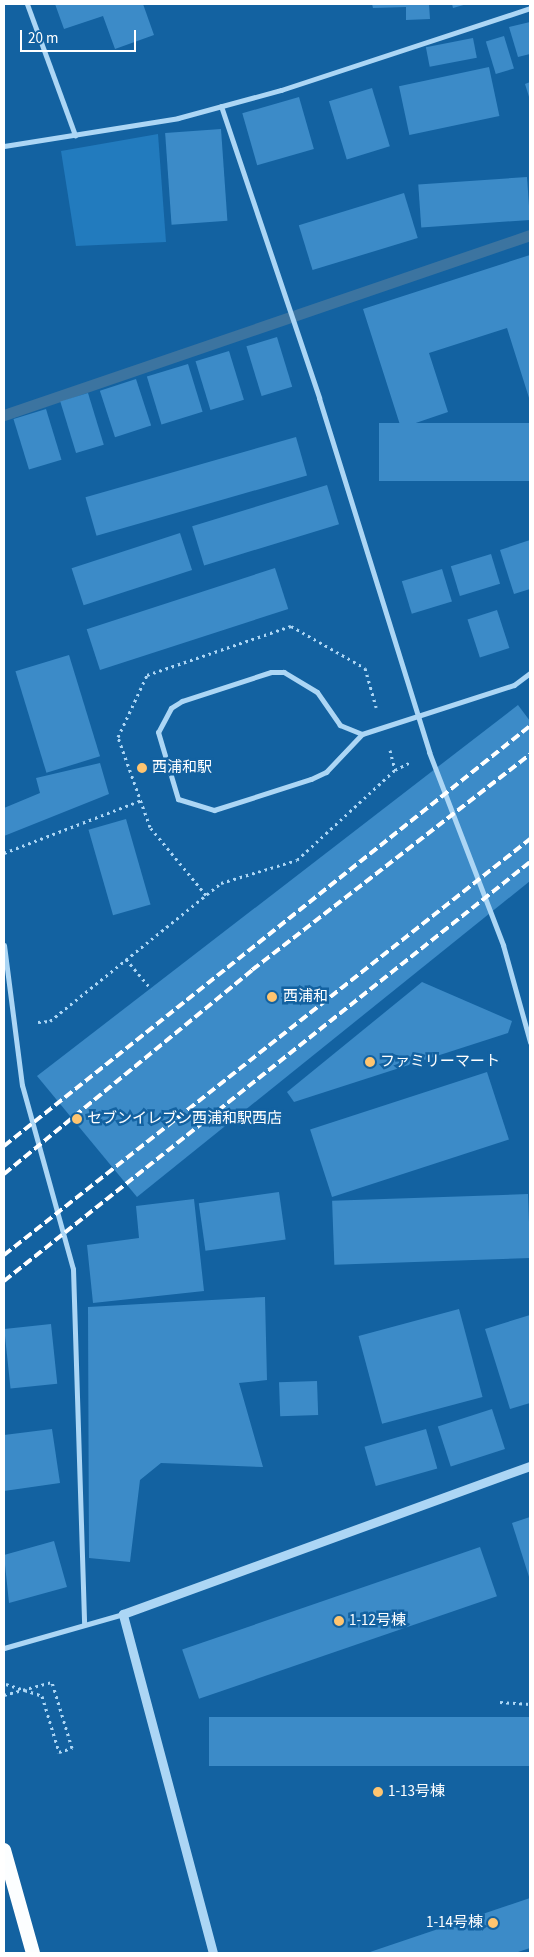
<!DOCTYPE html>
<meta charset="utf-8">
<style>
body{margin:0}
#map{position:relative;width:534px;height:1957px;overflow:hidden;background:#1362a1;font-family:"Source Sans 3","Noto Sans JP",sans-serif}
div>[style]{position:absolute}
[style*='--x']{left:calc(var(--x)*1px);top:calc(var(--y)*1px);width:calc(var(--w)*1px);rotate:calc(var(--a)*1deg)}
.green>*{inset:0;background:#227bbe}
.stream>*{height:11px;margin:-5.5px;padding:0 5.5px;transform-origin:5.5px;border-radius:5.5px;background:#3c74a0}
.building>*{inset:0;background:#3c8bc8;transform-origin:0 0}
.path>*{height:3px;margin-top:-1.5px;transform-origin:0;background:repeating-linear-gradient(90deg,#acd6f5 0 2.5px,transparent 0 6.5px)}
.minor>*{height:5px;margin:-2.5px;padding:0 2.5px;transform-origin:2.5px;border-radius:2.5px;background:#acd6f5}
.tertiary>*{height:9px;margin:-4.5px;padding:0 4.5px;transform-origin:4.5px;border-radius:4.5px;background:#acd6f5}
.trunk>*{height:14px;margin:-7px;padding:0 7px;transform-origin:7px;border-radius:7px;background:#fcfeff}
.rail>*{height:4px;margin-top:-2px;transform-origin:0;background:repeating-linear-gradient(90deg,#fff 0 9px,transparent 0 13px)}
.path-bridge>*{height:3px;margin-top:-1.5px;transform-origin:0;background:repeating-linear-gradient(90deg,#acd6f5 0 2.5px,transparent 0 6.5px)}
.dots>*{width:14px;height:14px;translate:-50% -50%;box-sizing:border-box;border:2px solid #1362a1;border-radius:50%}
span{translate:-50% -50%;white-space:nowrap;text-align:center;line-height:1.15;-webkit-text-stroke:5px #1362a1;paint-order:stroke}
.poi-label{font-size:15px;color:#fff}
.left{translate:0 -50%;text-align:left}
.right{translate:-100% -50%;text-align:right}
.frame{position:absolute;inset:0;border:5px solid #fff;pointer-events:none}
.scale{position:absolute;left:20px;top:30px;width:116px;height:22px;box-sizing:border-box;border:2px solid #fff;border-top:0;padding-left:6px;font-size:15px;line-height:18px;white-space:nowrap;color:#fff;-webkit-text-stroke:4px #1362a1;paint-order:stroke}
</style>
<div id="map">
<div class="green">
<div style="clip-path:polygon(158px 134px,166px 242px,76px 246px,61px 151px)"></div>
</div>
<div class="stream">
<div style="--x:4;--y:415;--w:556;--a:-18.89"></div>
</div>
<div class="building">
<div style="clip-path:polygon(55px 4px,143px 4px,154px 35px,115px 49px,103px 16px,64px 29px)"></div>
<div style="clip-path:polygon(372px 4px,429px 4px,430px 19px,406px 20px,406px 7px,373px 8px)"></div>
<div style="clip-path:polygon(452px 4px,467px 4px,453px 8px)"></div>
<div style="clip-path:polygon(530px 22px,530px 54px,518px 57px,509px 27px)"></div>
<div style="left:504px;top:36px;width:34px;height:19px;rotate:73deg"></div>
<div style="left:473px;top:38px;width:20px;height:48px;rotate:79deg"></div>
<div style="left:489px;top:67px;width:50px;height:92px;rotate:78deg"></div>
<div style="clip-path:polygon(530px 82px,530px 100px,525px 84px)"></div>
<div style="left:372px;top:88px;width:61px;height:45px;rotate:73deg"></div>
<div style="left:299px;top:97px;width:54px;height:59px;rotate:74deg"></div>
<div style="left:221px;top:129px;width:92px;height:56px;rotate:86deg"></div>
<div style="left:527px;top:177px;width:43px;height:109px;rotate:86deg"></div>
<div style="left:404px;top:193px;width:47px;height:110px;rotate:73deg"></div>
<div style="clip-path:polygon(530px 255px,530px 401px,507px 328px,429px 353px,448px 412px,401px 428px,363px 309px)"></div>
<div style="left:277px;top:337px;width:52px;height:32px;rotate:73deg"></div>
<div style="left:229px;top:351px;width:51px;height:35px;rotate:73deg"></div>
<div style="left:188px;top:364px;width:50px;height:43px;rotate:73deg"></div>
<div style="left:136px;top:379px;width:49px;height:38px;rotate:72deg"></div>
<div style="left:88px;top:393px;width:54px;height:29px;rotate:73deg"></div>
<div style="left:46px;top:409px;width:53px;height:34px;rotate:73deg"></div>
<div style="left:530px;top:423px;width:58px;height:151px;rotate:90deg"></div>
<div style="left:296px;top:437px;width:40px;height:219px;rotate:74deg"></div>
<div style="left:327px;top:485px;width:41px;height:141px;rotate:73deg"></div>
<div style="left:180px;top:533px;width:39px;height:114px;rotate:72deg"></div>
<div style="clip-path:polygon(530px 540px,530px 589px,514px 594px,500px 550px)"></div>
<div style="left:491px;top:554px;width:31px;height:42px;rotate:73deg"></div>
<div style="left:275px;top:568px;width:43px;height:198px;rotate:72deg"></div>
<div style="left:442px;top:569px;width:34px;height:42px;rotate:73deg"></div>
<div style="left:497px;top:610px;width:40px;height:31px;rotate:72deg"></div>
<div style="left:69px;top:655px;width:106px;height:56px;rotate:73deg"></div>
<div style="clip-path:polygon(518px 705px,530px 721px,530px 881px,137px 1197px,37px 1076px)"></div>
<div style="clip-path:polygon(100px 763px,109px 794px,4px 836px,4px 808px,40px 793px,36px 778px)"></div>
<div style="left:126px;top:819px;width:89px;height:39px;rotate:74deg"></div>
<div style="clip-path:polygon(422px 982px,512px 1021px,508px 1033px,294px 1102px,287px 1092px)"></div>
<div style="left:487px;top:1072px;width:71px;height:186px;rotate:72deg"></div>
<div style="left:279px;top:1192px;width:48px;height:81px;rotate:82deg"></div>
<div style="left:528px;top:1194px;width:64px;height:196px;rotate:88deg"></div>
<div style="clip-path:polygon(194px 1199px,204px 1291px,93px 1303px,87px 1245px,139px 1238px,136px 1206px)"></div>
<div style="clip-path:polygon(265px 1297px,267px 1380px,239px 1383px,263px 1467px,161px 1463px,140px 1480px,130px 1562px,89px 1558px,88px 1307px)"></div>
<div style="left:459px;top:1309px;width:91px;height:104px;rotate:75deg"></div>
<div style="clip-path:polygon(530px 1315px,530px 1403px,510px 1409px,485px 1329px)"></div>
<div style="left:51px;top:1324px;width:60px;height:47px;rotate:84deg"></div>
<div style="left:317px;top:1381px;width:34px;height:38px;rotate:88deg"></div>
<div style="left:492px;top:1409px;width:42px;height:57px;rotate:72deg"></div>
<div style="clip-path:polygon(52px 1429px,60px 1483px,4px 1491px,4px 1435px)"></div>
<div style="left:426px;top:1429px;width:41px;height:64px;rotate:74deg"></div>
<div style="clip-path:polygon(530px 1517px,530px 1580px,512px 1523px)"></div>
<div style="clip-path:polygon(54px 1541px,67px 1587px,9px 1603px,4px 1555px)"></div>
<div style="left:480px;top:1547px;width:52px;height:315px;rotate:71deg"></div>
<div style="left:530px;top:1717px;width:49px;height:321px;rotate:90deg"></div>
<div style="clip-path:polygon(530px 1898px,530px 1948px,515px 1953px,367px 1953px)"></div>
</div>
<div class="path">
<div style="--x:390;--y:750;--w:21;--a:76"></div>
<div style="--x:395;--y:770;--w:16;--a:-27"></div>
<div style="--x:4;--y:853;--w:148;--a:-21"></div>
<div style="--x:206;--y:895;--w:88;--a:-129.5"></div>
<div style="--x:150;--y:827;--w:96;--a:-109.6"></div>
<div style="--x:118;--y:737;--w:68;--a:-64.9"></div>
<div style="--x:147;--y:675;--w:152;--a:-18.8"></div>
<div style="--x:291;--y:626;--w:85;--a:29.6"></div>
<div style="--x:365;--y:668;--w:41;--a:74.2"></div>
<div style="--x:126;--y:959;--w:39;--a:50"></div>
<div style="--x:38;--y:1022;--w:12;--a:-5"></div>
<div style="--x:50;--y:1021;--w:220;--a:-38.9"></div>
<div style="--x:221;--y:883;--w:79;--a:-16.8"></div>
<div style="--x:297;--y:860;--w:133;--a:-42.6"></div>
<div style="--x:6;--y:1684;--w:38;--a:18"></div>
<div style="--x:42;--y:1696;--w:59;--a:73.1"></div>
<div style="--x:59;--y:1752;--w:14;--a:-17"></div>
<div style="--x:72;--y:1748;--w:69;--a:-106.9"></div>
<div style="--x:500;--y:1702;--w:30;--a:4"></div>
</div>
<div class="minor">
<div style="--x:27;--y:4;--w:140;--a:69.9"></div>
<div style="--x:221;--y:106;--w:308;--a:71.4"></div>
<div style="--x:319;--y:398;--w:371;--a:72.7"></div>
<div style="--x:429;--y:752;--w:207;--a:69"></div>
<div style="--x:503;--y:945;--w:101;--a:74.4"></div>
<div style="--x:4;--y:146;--w:176;--a:-9.1"></div>
<div style="--x:178;--y:118;--w:107;--a:-15.2"></div>
<div style="--x:281;--y:90;--w:262;--a:-18.2"></div>
<div style="--x:362;--y:734;--w:24;--a:-158"></div>
<div style="--x:340;--y:725;--w:40;--a:-124.9"></div>
<div style="--x:317;--y:692;--w:39;--a:-149"></div>
<div style="--x:284;--y:672;--w:13;--a:180"></div>
<div style="--x:271;--y:672;--w:94;--a:162"></div>
<div style="--x:182;--y:701;--w:13;--a:148"></div>
<div style="--x:171;--y:708;--w:27;--a:118"></div>
<div style="--x:158;--y:732;--w:70;--a:73.4"></div>
<div style="--x:178;--y:799;--w:38;--a:17"></div>
<div style="--x:214;--y:810;--w:102;--a:-17.7"></div>
<div style="--x:311;--y:779;--w:17;--a:-25"></div>
<div style="--x:326;--y:772;--w:52;--a:-46.5"></div>
<div style="--x:362;--y:734;--w:160;--a:-17.9"></div>
<div style="--x:514;--y:685;--w:20;--a:-37"></div>
<div style="--x:4;--y:945;--w:141;--a:82.7"></div>
<div style="--x:22;--y:1085;--w:191;--a:74.5"></div>
<div style="--x:73;--y:1269;--w:355;--a:88.2"></div>
<div style="--x:4;--y:1648;--w:124;--a:-15.9"></div>
</div>
<div class="tertiary">
<div style="--x:213;--y:1953;--w:351;--a:-104.9"></div>
<div style="--x:123;--y:1614;--w:433;--a:-20"></div>
</div>
<div class="trunk">
<div style="--x:4;--y:1850;--w:107;--a:74.3"></div>
</div>
<div class="rail">
<div style="--x:4;--y:1146;--w:673;--a:-38.61"></div>
<div style="--x:4;--y:1174;--w:321;--a:-39.4"></div>
<div style="--x:252;--y:970;--w:352;--a:-37.8"></div>
<div style="--x:4;--y:1255;--w:671;--a:-38.34"></div>
<div style="--x:4;--y:1281;--w:672;--a:-38.54"></div>
</div>
<div class="path-bridge">
<div style="--x:4;--y:1695;--w:50;--a:-15.2"></div>
</div>
<div class="dots">
<div style="left:142px;top:768px;background:#ffc570"></div>
<div style="left:272px;top:997px;background:#ffc570"></div>
<div style="left:370px;top:1062px;background:#ffc570"></div>
<div style="left:77px;top:1119px;background:#ffc570"></div>
<div style="left:339px;top:1621px;background:#ffc570"></div>
<div style="left:378px;top:1792px;background:#ffc570"></div>
<div style="left:493px;top:1923px;background:#ffc570"></div>
</div>
<div class="poi-label">
<span class="left" style="left:152px;top:768px">西浦和駅</span>
<span class="left" style="left:283px;top:997px">西浦和</span>
<span class="left" style="left:380px;top:1062px">ファミリーマート</span>
<span class="left" style="left:87px;top:1119px">セブンイレブン西浦和駅西店</span>
<span class="left" style="left:349px;top:1621px">1-12号棟</span>
<span class="left" style="left:388px;top:1792px">1-13号棟</span>
<span class="right" style="left:483px;top:1923px">1-14号棟</span>
</div>
<div class="frame"></div>
<div class="scale">20 m</div>
</div>
